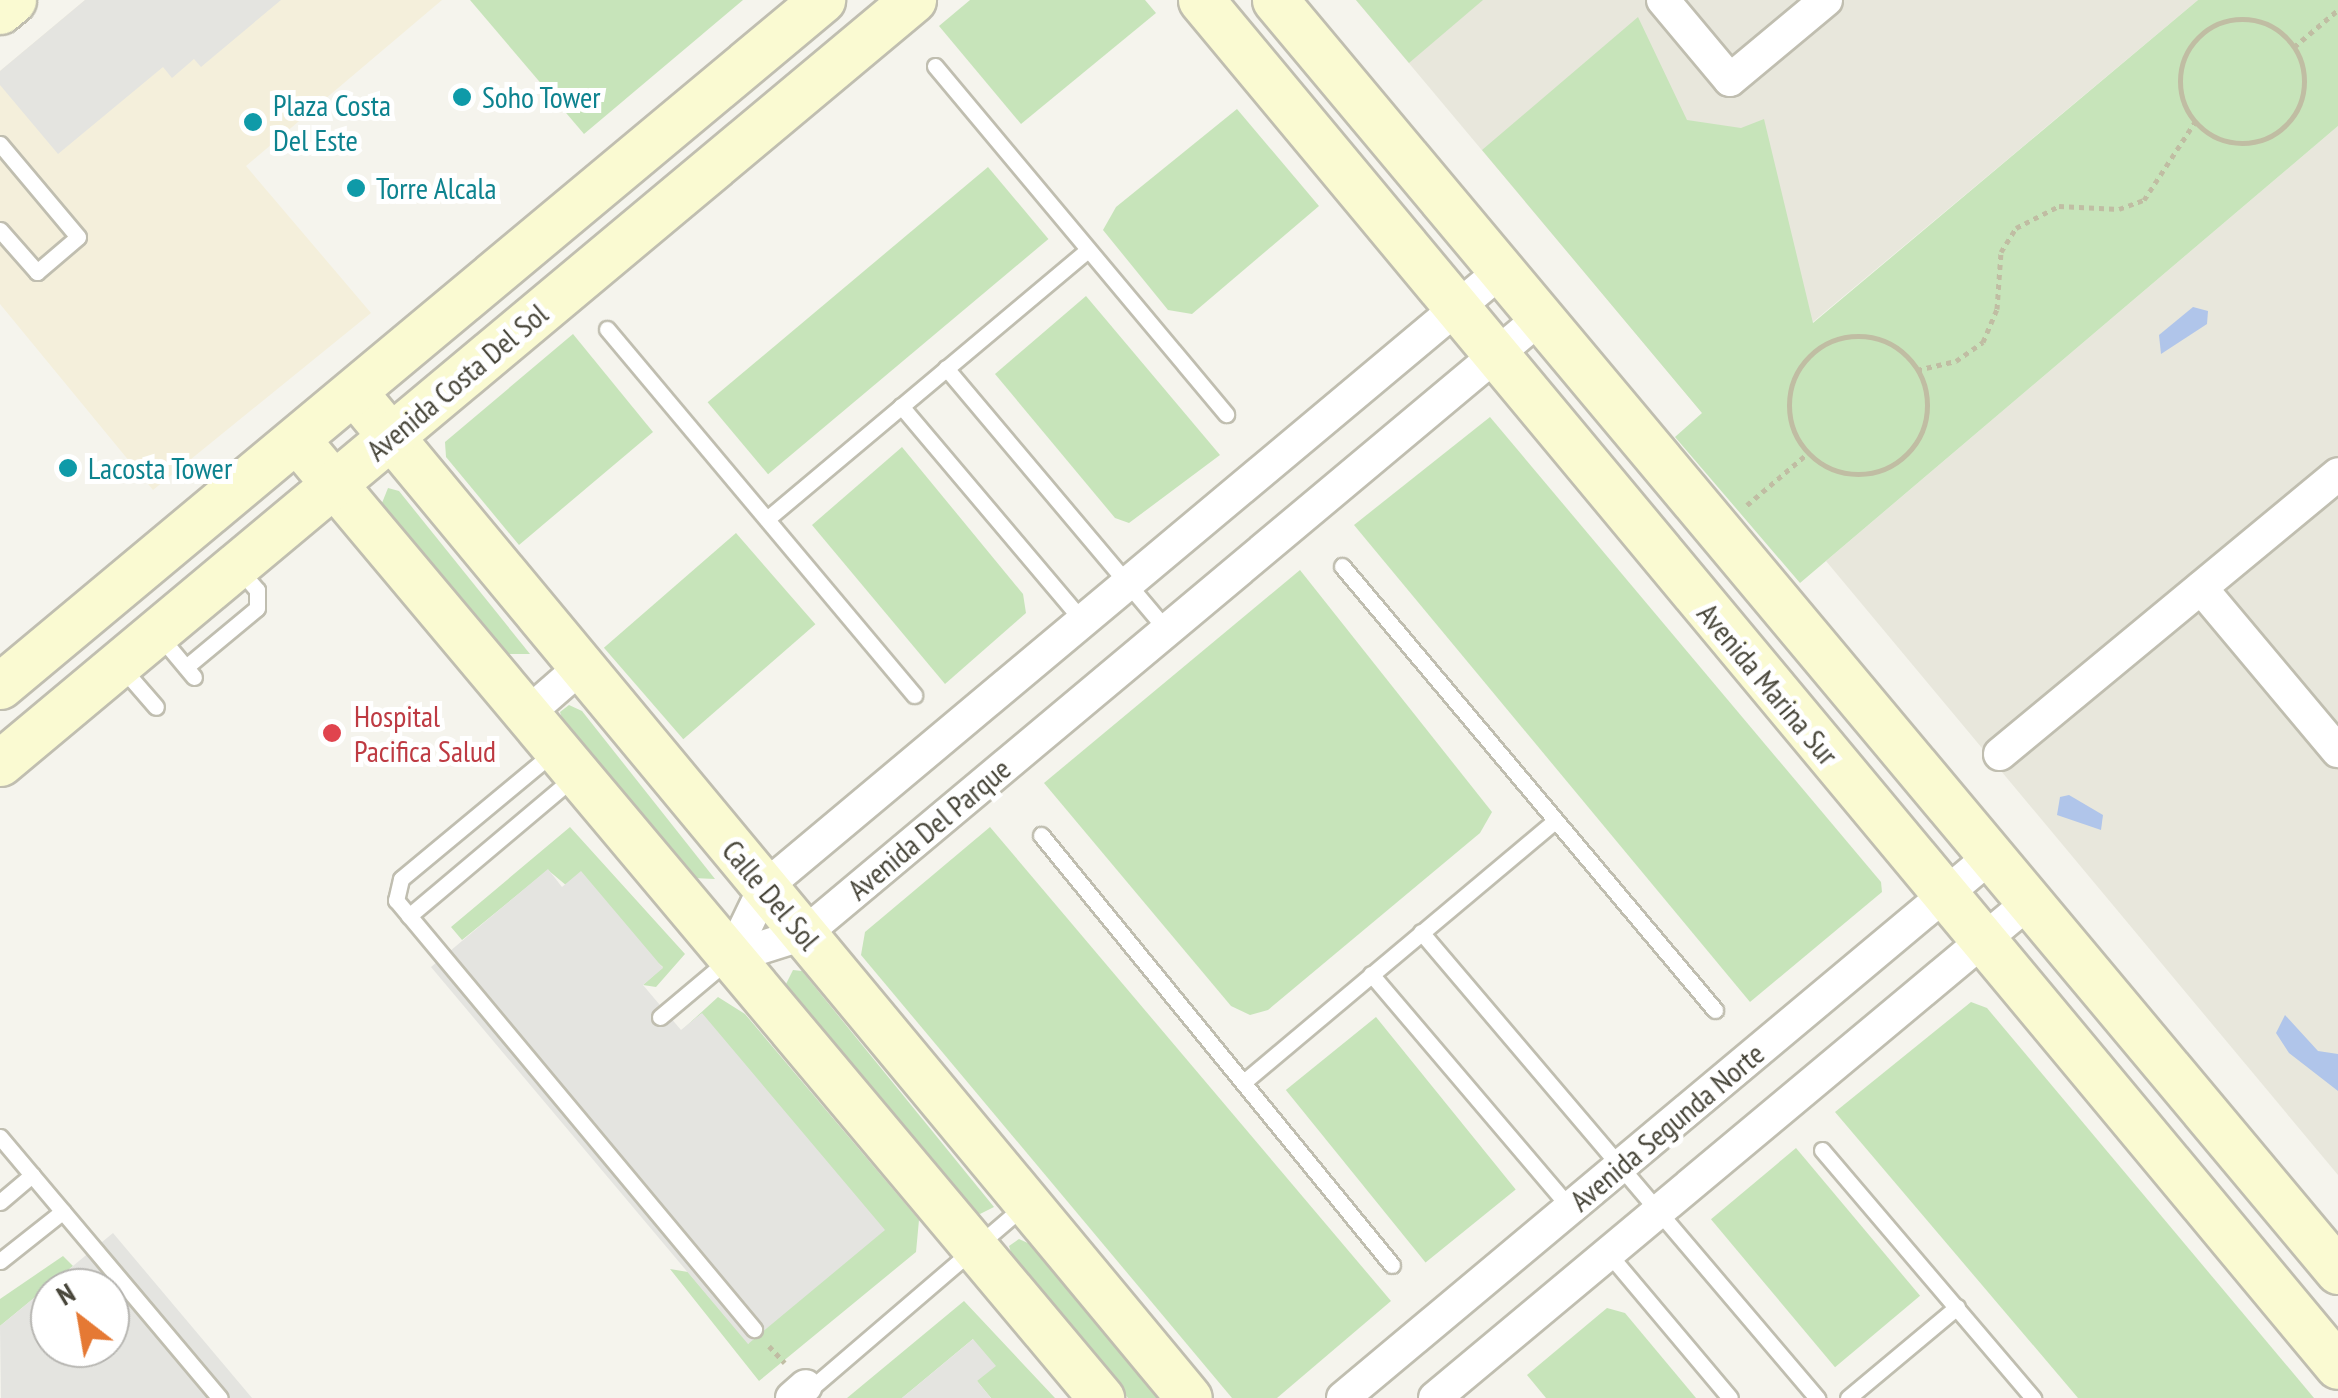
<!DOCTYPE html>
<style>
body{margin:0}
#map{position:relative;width:2338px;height:1398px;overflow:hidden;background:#f5f4ed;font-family:"PT Sans Narrow",sans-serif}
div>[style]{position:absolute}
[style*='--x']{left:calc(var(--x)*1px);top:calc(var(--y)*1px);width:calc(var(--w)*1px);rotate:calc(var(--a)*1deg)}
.residential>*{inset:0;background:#e8e7dc}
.commercial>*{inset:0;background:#f4efdb}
.green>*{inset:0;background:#c7e4ba;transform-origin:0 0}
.parking>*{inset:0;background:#e4e4e0}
.water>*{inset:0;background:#b0c5ea}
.path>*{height:5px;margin-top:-2.5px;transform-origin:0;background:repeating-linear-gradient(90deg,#c0bda3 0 5px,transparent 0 10px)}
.path>.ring{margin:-2.5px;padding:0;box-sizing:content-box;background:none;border:5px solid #c0bda3;border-radius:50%}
.roads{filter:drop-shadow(2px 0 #c0beb0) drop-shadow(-2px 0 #c0beb0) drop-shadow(0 2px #c0beb0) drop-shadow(0 -2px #c0beb0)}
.lane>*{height:15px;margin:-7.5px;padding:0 7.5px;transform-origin:7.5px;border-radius:7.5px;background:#fff}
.street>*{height:32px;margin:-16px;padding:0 16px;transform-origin:16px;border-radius:16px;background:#fff}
.secondary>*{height:45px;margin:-22.5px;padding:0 22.5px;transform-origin:22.5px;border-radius:22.5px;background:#fafad2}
.dots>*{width:28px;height:28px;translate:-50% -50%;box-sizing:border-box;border:5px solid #fff;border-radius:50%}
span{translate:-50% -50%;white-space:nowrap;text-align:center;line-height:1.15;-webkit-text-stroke:10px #fff;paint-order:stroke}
.culture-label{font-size:30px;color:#0d838f}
.left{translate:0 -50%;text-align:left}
.street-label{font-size:30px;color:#49473b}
.health-label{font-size:30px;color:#be3a42}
.north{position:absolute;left:30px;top:1268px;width:100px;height:100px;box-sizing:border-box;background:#fff;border:2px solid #b6b5b1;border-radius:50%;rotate:329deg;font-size:28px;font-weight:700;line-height:40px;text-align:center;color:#49473b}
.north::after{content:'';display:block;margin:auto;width:35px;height:45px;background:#e57934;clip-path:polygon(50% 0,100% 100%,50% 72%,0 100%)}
</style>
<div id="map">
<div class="residential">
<div style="clip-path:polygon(1356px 0,2198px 0,1703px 414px)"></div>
<div style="clip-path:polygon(2338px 126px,2338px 1175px,1826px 561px)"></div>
</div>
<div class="commercial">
<div style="clip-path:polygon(85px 0,442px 0,246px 166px,371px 313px,153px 490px,0 304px,0 71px)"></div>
</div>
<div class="green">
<div style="clip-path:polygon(470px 0,743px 0,584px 134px)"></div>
<div style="clip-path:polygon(970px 0,1145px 0,1156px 13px,1021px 124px,939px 26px)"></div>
<div style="clip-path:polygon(1356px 0,1483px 0,1409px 63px)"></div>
<div style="clip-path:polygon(2198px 0,2338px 0,2338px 126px,1800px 583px,1675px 437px,1702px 413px,1482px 150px,1638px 17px,1687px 120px,1741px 128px,1764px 119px,1813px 323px)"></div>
<div style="clip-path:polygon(1237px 109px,1319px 206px,1192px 314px,1168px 310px,1103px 230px,1116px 207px)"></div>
<div style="left:988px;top:167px;width:94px;height:366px;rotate:50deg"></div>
<div style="clip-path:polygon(1086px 296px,1220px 455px,1129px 523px,1115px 518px,995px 374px)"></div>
<div style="clip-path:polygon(573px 334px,653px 432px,519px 545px,446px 457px,445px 442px)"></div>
<div style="clip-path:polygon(1490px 417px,1881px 882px,1882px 892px,1750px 1002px,1354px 525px)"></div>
<div style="clip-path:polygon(902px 447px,1023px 594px,1026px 613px,945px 684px,812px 525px)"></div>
<div style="clip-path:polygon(388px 488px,399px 491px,530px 654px,507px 654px,382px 503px)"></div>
<div style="left:736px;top:533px;width:121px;height:175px;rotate:49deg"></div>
<div style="clip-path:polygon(1300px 570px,1492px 812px,1480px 833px,1268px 1010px,1250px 1015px,1231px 1006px,1044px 783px)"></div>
<div style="clip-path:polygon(569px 705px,582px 711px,715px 879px,693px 878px,564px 725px,560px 712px)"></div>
<div style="clip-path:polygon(570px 827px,685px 954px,656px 987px,643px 985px,663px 967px,548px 870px,462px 940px,451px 927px)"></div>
<div style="clip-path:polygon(990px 827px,1391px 1301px,1277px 1398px,1232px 1398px,861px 955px,865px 932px)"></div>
<div style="clip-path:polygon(793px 970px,802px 971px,994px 1207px,980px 1214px,968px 1207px,785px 986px)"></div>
<div style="clip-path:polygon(718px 997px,745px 1014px,919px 1220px,916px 1252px,759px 1381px,670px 1269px,688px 1272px,749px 1344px,701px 1014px,682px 1030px)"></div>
<div style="clip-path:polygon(1971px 1002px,1987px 1008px,2314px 1398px,2078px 1398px,1835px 1112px)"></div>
<div style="left:1376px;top:1017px;width:222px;height:116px;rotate:51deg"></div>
<div style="left:1796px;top:1148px;width:193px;height:111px;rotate:50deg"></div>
<div style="clip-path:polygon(1019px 1239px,1030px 1244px,1159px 1398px,1128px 1398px,1013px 1259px,1009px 1246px)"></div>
<div style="clip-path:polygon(63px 1256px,73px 1266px,0 1326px,0 1299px)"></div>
<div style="clip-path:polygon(964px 1301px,1055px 1398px,991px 1398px,977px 1381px,973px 1339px,902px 1398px,847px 1398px)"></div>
<div style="clip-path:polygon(1607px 1308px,1625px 1313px,1696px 1398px,1546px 1398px,1527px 1375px)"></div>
</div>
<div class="parking">
<div style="clip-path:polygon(85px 0,281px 0,201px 67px,194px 59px,172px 78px,163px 67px,58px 154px,0 85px,0 71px)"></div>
<div style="clip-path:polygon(548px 869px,562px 887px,581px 871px,663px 968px,643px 985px,681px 1030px,702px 1013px,885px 1230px,748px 1344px,431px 967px)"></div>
<div style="clip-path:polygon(evenodd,113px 1233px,252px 1398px,1px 1398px,0 1326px,113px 1233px,50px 1288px,110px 1288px,110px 1348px,50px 1348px,50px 1288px)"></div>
<div style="clip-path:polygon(973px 1339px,996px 1366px,977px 1381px,991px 1398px,902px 1398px)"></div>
</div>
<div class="water">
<div style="clip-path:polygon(2193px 307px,2208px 311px,2207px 324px,2161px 354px,2159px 335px)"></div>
<div style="clip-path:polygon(2069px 795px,2103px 815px,2101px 830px,2057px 815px,2060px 797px)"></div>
<div style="clip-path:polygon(2285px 1015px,2318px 1051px,2338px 1054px,2338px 1091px,2289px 1053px,2276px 1033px)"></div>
</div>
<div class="path">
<div class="ring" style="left:2180px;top:19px;width:119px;height:119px"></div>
<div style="--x:2294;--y:47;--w:57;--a:-40.1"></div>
<div class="ring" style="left:1789px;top:336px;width:133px;height:133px"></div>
<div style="--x:1917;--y:370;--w:40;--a:-13"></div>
<div style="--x:1956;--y:361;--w:33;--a:-35"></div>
<div style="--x:1983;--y:342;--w:36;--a:-67"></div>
<div style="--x:1997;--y:309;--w:57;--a:-86"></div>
<div style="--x:2001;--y:252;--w:28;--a:-58"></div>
<div style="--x:2016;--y:228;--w:48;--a:-27.1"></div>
<div style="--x:2059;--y:206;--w:60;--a:2.9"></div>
<div style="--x:2119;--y:209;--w:27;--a:-20"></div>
<div style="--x:2144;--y:200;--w:93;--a:-56.8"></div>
<div style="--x:1747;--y:505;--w:79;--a:-40.4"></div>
<div style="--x:769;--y:1346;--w:23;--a:47"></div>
</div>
<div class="roads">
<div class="lane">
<div style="--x:935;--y:66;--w:454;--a:50.1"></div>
<div style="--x:0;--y:144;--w:121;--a:50"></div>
<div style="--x:78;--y:237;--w:54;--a:139.5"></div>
<div style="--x:37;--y:272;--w:56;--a:-131.4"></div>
<div style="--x:607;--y:329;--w:478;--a:50"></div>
<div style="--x:946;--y:368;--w:343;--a:49.9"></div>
<div style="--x:901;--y:406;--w:282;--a:49.8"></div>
<div style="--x:767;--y:519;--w:417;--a:-40"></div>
<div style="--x:1342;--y:566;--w:580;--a:49.97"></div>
<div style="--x:158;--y:634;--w:56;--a:50.1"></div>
<div style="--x:186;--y:667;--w:92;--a:-39.7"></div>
<div style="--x:257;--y:608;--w:18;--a:-90"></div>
<div style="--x:257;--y:590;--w:30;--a:-131"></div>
<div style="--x:123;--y:669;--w:50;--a:49"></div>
<div style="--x:555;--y:751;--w:200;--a:140.3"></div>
<div style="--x:401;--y:879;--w:22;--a:103"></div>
<div style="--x:396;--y:900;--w:559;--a:50.16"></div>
<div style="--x:1041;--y:835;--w:555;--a:50.78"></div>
<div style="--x:409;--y:916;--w:216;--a:-40.1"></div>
<div style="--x:1421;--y:932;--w:612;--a:49.64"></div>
<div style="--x:1371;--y:974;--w:307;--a:49.6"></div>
<div style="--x:660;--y:1017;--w:89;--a:-40"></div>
<div style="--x:1245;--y:1081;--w:405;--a:-40"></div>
<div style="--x:0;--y:1137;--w:341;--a:49.9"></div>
<div style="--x:1822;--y:1150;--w:326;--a:49.6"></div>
<div style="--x:0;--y:1202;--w:42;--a:-40.2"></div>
<div style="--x:1608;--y:1253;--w:189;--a:49.9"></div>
<div style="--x:0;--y:1261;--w:80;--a:-38.4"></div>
<div style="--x:809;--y:1390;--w:283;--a:-40.6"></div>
<div style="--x:1848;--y:1398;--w:142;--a:-39.9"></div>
</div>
<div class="street">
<div style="--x:1663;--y:0;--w:104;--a:50.1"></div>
<div style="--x:1730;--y:80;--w:125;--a:-39.8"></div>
<div style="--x:2201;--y:588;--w:213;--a:50"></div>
<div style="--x:527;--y:714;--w:73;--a:-41.1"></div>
<div style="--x:2000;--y:754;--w:439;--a:-39.6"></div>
<div style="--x:731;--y:957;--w:78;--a:-64.1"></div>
<div style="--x:765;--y:887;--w:960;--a:-39.93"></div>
<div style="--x:731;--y:957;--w:77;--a:-17.5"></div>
<div style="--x:804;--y:934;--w:960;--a:-39.93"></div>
<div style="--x:792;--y:1398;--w:18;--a:-41"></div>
<div style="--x:1343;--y:1398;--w:845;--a:-39.91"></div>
<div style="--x:1435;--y:1398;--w:774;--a:-39.86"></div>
</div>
<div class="secondary">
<div style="--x:1201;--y:0;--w:1777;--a:50.23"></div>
<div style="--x:1275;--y:0;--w:1657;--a:50.09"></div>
<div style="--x:0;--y:11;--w:17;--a:-40"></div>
<div style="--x:354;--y:392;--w:1307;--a:50.31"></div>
<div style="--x:297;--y:440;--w:1251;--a:49.99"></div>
<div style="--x:0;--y:686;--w:1071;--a:-39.85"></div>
<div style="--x:0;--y:763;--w:1190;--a:-39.89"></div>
</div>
</div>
<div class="dots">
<div style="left:462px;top:97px;background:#0f9aa8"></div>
<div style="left:253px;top:122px;background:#0f9aa8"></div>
<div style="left:356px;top:188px;background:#0f9aa8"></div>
<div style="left:68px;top:468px;background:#0f9aa8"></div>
<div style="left:332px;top:733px;background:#e0444e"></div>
</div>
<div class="culture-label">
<span class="left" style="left:482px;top:97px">Soho Tower</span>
<span class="left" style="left:273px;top:122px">Plaza Costa<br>Del Este</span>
<span class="left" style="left:376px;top:188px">Torre Alcala</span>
<span class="left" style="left:88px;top:468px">Lacosta Tower</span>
</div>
<div class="street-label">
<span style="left:457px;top:382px;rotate:-40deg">Avenida Costa Del Sol</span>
<span style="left:1768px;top:684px;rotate:50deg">Avenida Marina Sur</span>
<span style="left:929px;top:829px;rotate:-40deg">Avenida Del Parque</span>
<span style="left:771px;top:895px;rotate:50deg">Calle Del Sol</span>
<span style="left:1667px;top:1127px;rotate:-40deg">Avenida Segunda Norte</span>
</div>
<div class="health-label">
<span class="left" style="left:354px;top:733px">Hospital<br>Pacifica Salud</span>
</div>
<div class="north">N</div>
</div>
